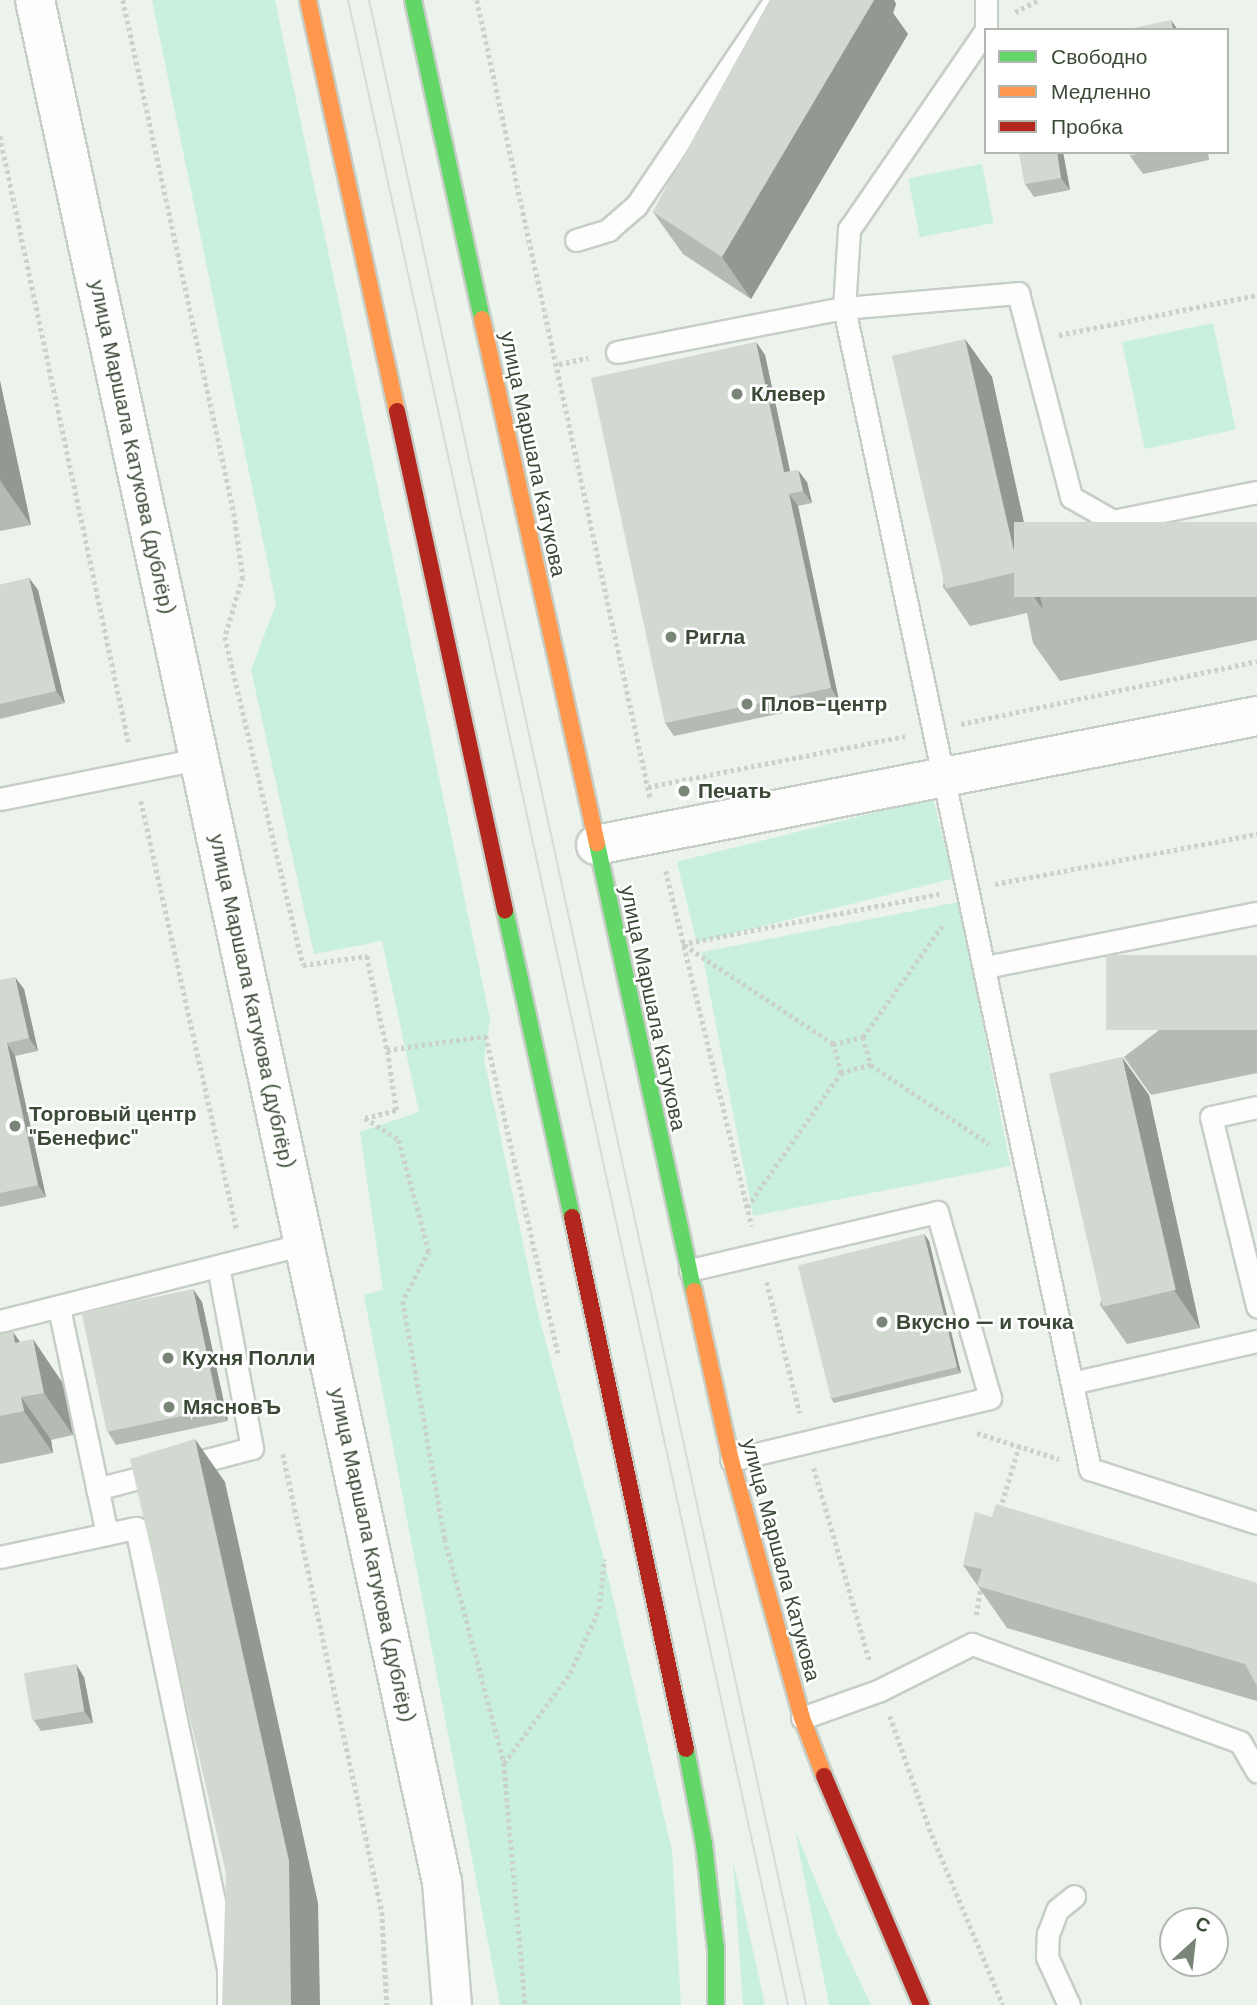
<!DOCTYPE html>
<meta charset="utf-8">
<style>
body{margin:0}
#map{position:relative;width:1257px;height:2005px;overflow:hidden;background:#ecf2ec;font-family:"DM Sans",sans-serif}
div>[style]{position:absolute}
[style*='--x']{left:calc(var(--x)*1px);top:calc(var(--y)*1px);width:calc(var(--w)*1px);rotate:calc(var(--a)*1deg)}
.green>*{inset:0;background:#c9f0df;transform-origin:0 0}
.path>*{height:4.5px;margin-top:-2.25px;transform-origin:0;background:repeating-linear-gradient(90deg,#cbd2ca 0 3.5px,transparent 0 7px)}
.roads{filter:drop-shadow(2px 0 #c7cec6) drop-shadow(-2px 0 #c7cec6) drop-shadow(0 2px #c7cec6) drop-shadow(0 -2px #c7cec6)}
.lane>*{height:21px;margin:-10.5px;padding:0 10.5px;transform-origin:10.5px;border-radius:10.5px;background:#fcfdfc}
.street>*{height:38px;margin:-19px;padding:0 19px;transform-origin:19px;border-radius:19px;background:#fcfdfc}
.fast>*{height:16px;margin:-8px;padding:0 8px;transform-origin:8px;border-radius:8px;background:#63d668}
.slow>*{height:16px;margin:-8px;padding:0 8px;transform-origin:8px;border-radius:8px;background:#ff974d}
.jam>*{height:16px;margin:-8px;padding:0 8px;transform-origin:8px;border-radius:8px;background:#b3261e}
.tram>*{height:2px;margin:-1px;padding:0 1px;transform-origin:1px;border-radius:1px;background:#d9dad9}
.wall>*{inset:0;background:#b5bbb4}
.shaded-wall>*{inset:0;background:#939892}
.building>*{inset:0;background:#d2d9d1;transform-origin:0 0}
.dots>*{width:19px;height:19px;translate:-50% -50%;box-sizing:border-box;border:4px solid #fff;border-radius:50%}
span{translate:-50% -50%;white-space:nowrap;text-align:center;line-height:1.15;-webkit-text-stroke:5px #fff;paint-order:stroke}
.poi-label{font-size:21px;color:#3b4a36;font-weight:700}
.left{translate:0 -50%;text-align:left}
.street-label{font-size:21px;color:#3b4a36}
.legend{position:absolute;left:984px;top:28px;width:245px;height:126px;box-sizing:border-box;background:#fff;border:2px solid #b1b7af;margin:0;padding:9px 12px;list-style:none;font-size:21px;color:#3b4a36}
.legend li{display:flex;align-items:center;gap:14px;height:35px}
.legend b{width:35px;border:2px solid #b1b7af}
.north{position:absolute;left:1159px;top:1907px;width:70px;height:70px;box-sizing:border-box;background:#fff;border:2px solid #b1b7af;border-radius:50%;rotate:27deg;font-size:19px;font-weight:700;line-height:28px;text-align:center;color:#3b4a36}
.north::after{content:'';display:block;margin:auto;width:24px;height:32px;background:#798576;clip-path:polygon(50% 0,100% 100%,50% 72%,0 100%)}
</style>
<div id="map">
<div class="green">
<div style="clip-path:polygon(152px 0,275px 0,490px 1019px,484px 1059px,537px 1309px,604px 1559px,672px 1851px,681px 2005px,500px 2005px,364px 1295px,383px 1290px,360px 1132px,419px 1112px,382px 941px,314px 954px,251px 670px,276px 604px)"></div>
<div style="left:982px;top:164px;width:60px;height:75px;rotate:79deg"></div>
<div style="left:1213px;top:323px;width:109px;height:93px;rotate:78deg"></div>
<div style="left:933px;top:798px;width:83px;height:264px;rotate:76deg"></div>
<div style="left:959px;top:902px;width:269px;height:262px;rotate:79deg"></div>
<div style="clip-path:polygon(795px 1830px,838px 1935px,871px 2005px,829px 2005px)"></div>
<div style="clip-path:polygon(733px 1861px,765px 2005px,743px 2005px)"></div>
</div>
<div class="path">
<div style="--x:123;--y:0;--w:525;--a:77.79"></div>
<div style="--x:234;--y:513;--w:65;--a:82"></div>
<div style="--x:243;--y:577;--w:63;--a:106.7"></div>
<div style="--x:225;--y:637;--w:337;--a:76.6"></div>
<div style="--x:303;--y:965;--w:65;--a:-8"></div>
<div style="--x:367;--y:956;--w:96;--a:78"></div>
<div style="--x:387;--y:1050;--w:100;--a:-8"></div>
<div style="--x:486;--y:1036;--w:325;--a:77.2"></div>
<div style="--x:477;--y:0;--w:816;--a:77.75"></div>
<div style="--x:1015;--y:12;--w:27;--a:-27"></div>
<div style="--x:0;--y:136;--w:622;--a:78.02"></div>
<div style="--x:1059;--y:335;--w:202;--a:-11.4"></div>
<div style="--x:559;--y:364;--w:30;--a:-12"></div>
<div style="--x:961;--y:724;--w:303;--a:-12"></div>
<div style="--x:648;--y:787;--w:262;--a:-11.2"></div>
<div style="--x:141;--y:801;--w:439;--a:77.4"></div>
<div style="--x:666;--y:871;--w:365;--a:76.4"></div>
<div style="--x:995;--y:884;--w:267;--a:-10.8"></div>
<div style="--x:863;--y:1037;--w:140;--a:-54.6"></div>
<div style="--x:833;--y:1044;--w:31;--a:-13"></div>
<div style="--x:863;--y:1037;--w:29;--a:74"></div>
<div style="--x:871;--y:1065;--w:31;--a:165"></div>
<div style="--x:841;--y:1073;--w:30;--a:-105"></div>
<div style="--x:833;--y:1044;--w:181;--a:-146.5"></div>
<div style="--x:682;--y:944;--w:262;--a:-11"></div>
<div style="--x:871;--y:1065;--w:142;--a:33.8"></div>
<div style="--x:365;--y:1118;--w:40;--a:32.9"></div>
<div style="--x:399;--y:1140;--w:115;--a:74.9"></div>
<div style="--x:429;--y:1251;--w:56;--a:117.5"></div>
<div style="--x:403;--y:1301;--w:242;--a:80"></div>
<div style="--x:445;--y:1539;--w:232;--a:75.2"></div>
<div style="--x:504;--y:1763;--w:243;--a:85"></div>
<div style="--x:365;--y:1118;--w:32;--a:-14"></div>
<div style="--x:396;--y:1110;--w:61;--a:-98.5"></div>
<div style="--x:747;--y:1207;--w:164;--a:-55"></div>
<div style="--x:767;--y:1282;--w:135;--a:75.9"></div>
<div style="--x:977;--y:1433;--w:86;--a:17.6"></div>
<div style="--x:283;--y:1454;--w:469;--a:77.8"></div>
<div style="--x:382;--y:1912;--w:93;--a:86.9"></div>
<div style="--x:814;--y:1468;--w:202;--a:73.9"></div>
<div style="--x:1000;--y:1509;--w:66;--a:-73.2"></div>
<div style="--x:976;--y:1615;--w:30;--a:-81"></div>
<div style="--x:890;--y:1716;--w:126;--a:70.6"></div>
<div style="--x:932;--y:1835;--w:184;--a:67.3"></div>
<div style="--x:504;--y:1763;--w:112;--a:-53.7"></div>
<div style="--x:570;--y:1673;--w:70;--a:-65.6"></div>
<div style="--x:599;--y:1609;--w:50;--a:-84.3"></div>
</div>
<div class="roads">
<div class="lane">
<div style="--x:986;--y:0;--w:30;--a:90"></div>
<div style="--x:986;--y:30;--w:242;--a:124.5"></div>
<div style="--x:849;--y:229;--w:79;--a:93.6"></div>
<div style="--x:844;--y:308;--w:1187;--a:78.04"></div>
<div style="--x:1090;--y:1469;--w:176;--a:17.9"></div>
<div style="--x:576;--y:240;--w:34;--a:-17"></div>
<div style="--x:608;--y:230;--w:37;--a:-41"></div>
<div style="--x:636;--y:206;--w:249;--a:-56"></div>
<div style="--x:617;--y:352;--w:231;--a:-11"></div>
<div style="--x:844;--y:308;--w:175;--a:-4.9"></div>
<div style="--x:1018;--y:293;--w:211;--a:75.4"></div>
<div style="--x:1071;--y:497;--w:48;--a:29.7"></div>
<div style="--x:1113;--y:521;--w:147;--a:-11.4"></div>
<div style="--x:0;--y:799;--w:203;--a:-11.4"></div>
<div style="--x:986;--y:967;--w:276;--a:-11.3"></div>
<div style="--x:1257;--y:1107;--w:47;--a:167.7"></div>
<div style="--x:1211;--y:1117;--w:195;--a:76.3"></div>
<div style="--x:690;--y:1270;--w:254;--a:-13.2"></div>
<div style="--x:937;--y:1212;--w:193;--a:74.1"></div>
<div style="--x:990;--y:1398;--w:266;--a:166.5"></div>
<div style="--x:59;--y:1308;--w:231;--a:78"></div>
<div style="--x:107;--y:1534;--w:30;--a:-12"></div>
<div style="--x:136;--y:1528;--w:449;--a:78.2"></div>
<div style="--x:228;--y:1967;--w:38;--a:90"></div>
<div style="--x:0;--y:1321;--w:314;--a:-14.2"></div>
<div style="--x:1072;--y:1383;--w:190;--a:-12.8"></div>
<div style="--x:97;--y:1489;--w:160;--a:-14.8"></div>
<div style="--x:252;--y:1448;--w:185;--a:-100.6"></div>
<div style="--x:0;--y:1557;--w:109;--a:-12.1"></div>
<div style="--x:802;--y:1718;--w:83;--a:-19.7"></div>
<div style="--x:880;--y:1690;--w:103;--a:-26.6"></div>
<div style="--x:972;--y:1644;--w:285;--a:20.1"></div>
<div style="--x:1240;--y:1742;--w:34;--a:60"></div>
<div style="--x:1069;--y:2005;--w:53;--a:-114.6"></div>
<div style="--x:1047;--y:1957;--w:23;--a:-88"></div>
<div style="--x:1048;--y:1934;--w:26;--a:-69"></div>
<div style="--x:1057;--y:1910;--w:22;--a:-39"></div>
</div>
<div class="street">
<div style="--x:35;--y:0;--w:1926;--a:77.8"></div>
<div style="--x:442;--y:1882;--w:123;--a:85.4"></div>
<div style="--x:596;--y:845;--w:673;--a:-11.04"></div>
</div>
<div class="fast">
<div style="--x:413;--y:0;--w:326;--a:77.8"></div>
<div style="--x:597;--y:844;--w:457;--a:77.8"></div>
<div style="--x:505;--y:910;--w:314;--a:77.7"></div>
<div style="--x:686;--y:1749;--w:97;--a:79.3"></div>
<div style="--x:704;--y:1844;--w:106;--a:83.5"></div>
<div style="--x:716;--y:1949;--w:56;--a:90"></div>
</div>
<div class="slow">
<div style="--x:308;--y:0;--w:421;--a:77.8"></div>
<div style="--x:482;--y:319;--w:537;--a:77.64"></div>
<div style="--x:694;--y:1291;--w:173;--a:77.7"></div>
<div style="--x:731;--y:1460;--w:268;--a:74.6"></div>
<div style="--x:802;--y:1718;--w:62;--a:69.2"></div>
</div>
<div class="jam">
<div style="--x:397;--y:411;--w:511;--a:77.79"></div>
<div style="--x:572;--y:1217;--w:544;--a:77.91"></div>
<div style="--x:824;--y:1776;--w:249;--a:67"></div>
</div>
</div>
<div class="tram">
<div style="--x:348;--y:0;--w:2053;--a:77.62"></div>
<div style="--x:369;--y:0;--w:2052;--a:77.7"></div>
</div>
<div class="wall">
<div style="clip-path:polygon(770px 0,894px 0,896px 4px,893px 13px,908px 34px,751px 299px,683px 254px,653px 212px)"></div>
<div style="clip-path:polygon(1019px 152px,1063px 152px,1070px 190px,1034px 197px,1025px 184px)"></div>
<div style="clip-path:polygon(1129px 152px,1208px 152px,1209px 160px,1143px 174px,1130px 156px)"></div>
<div style="clip-path:polygon(965px 339px,992px 377px,1034px 568px,1257px 522px,1257px 640px,1060px 681px,1033px 643px,1027px 613px,970px 626px,943px 587px)"></div>
<div style="clip-path:polygon(756px 342px,765px 355px,790px 471px,807px 482px,812px 503px,798px 506px,839px 701px,674px 736px,665px 723px)"></div>
<div style="clip-path:polygon(0 381px,31px 525px,0 531px)"></div>
<div style="clip-path:polygon(29px 578px,38px 590px,65px 703px,0 719px,0 585px)"></div>
<div style="clip-path:polygon(1257px 955px,1257px 1073px,1151px 1095px,1124px 1057px)"></div>
<div style="clip-path:polygon(0 980px,24px 989px,38px 1051px,15px 1056px,46px 1197px,0 1207px)"></div>
<div style="clip-path:polygon(1149px 1095px,1200px 1328px,1127px 1344px,1100px 1305px)"></div>
<div style="clip-path:polygon(924px 1234px,929px 1241px,961px 1373px,834px 1403px,830px 1397px)"></div>
<div style="clip-path:polygon(202px 1302px,228px 1421px,116px 1445px,108px 1432px)"></div>
<div style="clip-path:polygon(13px 1332px,20px 1342px,62px 1382px,73px 1435px,51px 1440px,53px 1453px,0 1464px,0 1334px)"></div>
<div style="clip-path:polygon(963px 1565px,1257px 1583px,1257px 1701px,1007px 1628px)"></div>
<div style="clip-path:polygon(84px 1677px,93px 1723px,41px 1731px,33px 1719px)"></div>
</div>
<div class="shaded-wall">
<div style="clip-path:polygon(874px 0,894px 0,896px 4px,893px 13px,908px 34px,751px 299px,722px 257px)"></div>
<div style="clip-path:polygon(1171px 20px,1178px 30px,1173px 30px)"></div>
<div style="clip-path:polygon(1057px 152px,1063px 152px,1070px 190px,1061px 178px)"></div>
<div style="clip-path:polygon(965px 339px,992px 377px,1043px 610px,1017px 572px)"></div>
<div style="clip-path:polygon(756px 342px,765px 355px,793px 485px,784px 472px)"></div>
<div style="clip-path:polygon(0 381px,31px 525px,1px 482px,0 477px)"></div>
<div style="clip-path:polygon(798px 470px,807px 482px,812px 503px,803px 491px)"></div>
<div style="clip-path:polygon(789px 494px,798px 506px,839px 701px,831px 688px)"></div>
<div style="clip-path:polygon(29px 578px,38px 590px,65px 703px,56px 691px)"></div>
<div style="clip-path:polygon(15px 977px,24px 989px,38px 1051px,29px 1038px)"></div>
<div style="clip-path:polygon(7px 1043px,15px 1056px,46px 1197px,38px 1185px)"></div>
<div style="clip-path:polygon(1122px 1057px,1149px 1095px,1200px 1328px,1174px 1290px)"></div>
<div style="clip-path:polygon(924px 1234px,929px 1241px,961px 1373px,956px 1367px)"></div>
<div style="clip-path:polygon(193px 1289px,202px 1302px,228px 1421px,219px 1408px)"></div>
<div style="clip-path:polygon(13px 1332px,38px 1368px,33px 1339px,62px 1382px,73px 1435px,44px 1393px,15px 1343px)"></div>
<div style="clip-path:polygon(21px 1397px,51px 1440px,53px 1453px,24px 1411px)"></div>
<div style="clip-path:polygon(195px 1439px,225px 1482px,318px 1903px,320px 2005px,291px 2005px)"></div>
<div style="clip-path:polygon(76px 1664px,84px 1677px,93px 1723px,84px 1711px)"></div>
</div>
<div class="building">
<div style="clip-path:polygon(770px 0,874px 0,722px 257px,653px 212px)"></div>
<div style="clip-path:polygon(1171px 20px,1173px 30px,1124px 30px)"></div>
<div style="clip-path:polygon(1019px 152px,1057px 152px,1061px 178px,1025px 184px)"></div>
<div style="clip-path:polygon(1129px 152px,1147px 152px,1130px 156px)"></div>
<div style="left:965px;top:339px;width:239px;height:75px;rotate:77deg"></div>
<div style="clip-path:polygon(756px 342px,784px 472px,798px 470px,803px 491px,789px 494px,831px 688px,665px 723px,591px 378px)"></div>
<div style="left:1257px;top:522px;width:75px;height:243px;rotate:90deg"></div>
<div style="clip-path:polygon(29px 578px,56px 691px,0 704px,0 585px)"></div>
<div style="left:1257px;top:955px;width:75px;height:151px;rotate:90deg"></div>
<div style="clip-path:polygon(15px 977px,29px 1038px,7px 1043px,38px 1185px,0 1193px,0 980px)"></div>
<div style="left:1122px;top:1057px;width:239px;height:75px;rotate:77deg"></div>
<div style="left:924px;top:1234px;width:137px;height:130px;rotate:76deg"></div>
<div style="left:193px;top:1289px;width:122px;height:114px;rotate:78deg"></div>
<div style="clip-path:polygon(13px 1332px,15px 1343px,33px 1339px,44px 1393px,21px 1397px,24px 1411px,0 1416px,0 1334px)"></div>
<div style="clip-path:polygon(195px 1439px,289px 1861px,291px 2005px,222px 2005px,226px 1873px,130px 1459px)"></div>
<div style="clip-path:polygon(996px 1504px,1257px 1583px,1257px 1686px,1245px 1664px,977px 1586px,982px 1569px,963px 1565px,975px 1512px,992px 1517px)"></div>
<div style="left:76px;top:1664px;width:48px;height:53px;rotate:80deg"></div>
</div>
<div class="dots">
<div style="left:737px;top:394px;background:#798576"></div>
<div style="left:671px;top:637px;background:#798576"></div>
<div style="left:747px;top:704px;background:#798576"></div>
<div style="left:684px;top:791px;background:#798576"></div>
<div style="left:15px;top:1126px;background:#798576"></div>
<div style="left:882px;top:1322px;background:#798576"></div>
<div style="left:168px;top:1358px;background:#798576"></div>
<div style="left:169px;top:1407px;background:#798576"></div>
</div>
<div class="poi-label">
<span class="left" style="left:751px;top:394px">Клевер</span>
<span class="left" style="left:685px;top:637px">Ригла</span>
<span class="left" style="left:761px;top:704px">Плов-центр</span>
<span class="left" style="left:698px;top:791px">Печать</span>
<span class="left" style="left:29px;top:1126px">Торговый центр<br>"Бенефис"</span>
<span class="left" style="left:896px;top:1322px">Вкусно — и точка</span>
<span class="left" style="left:182px;top:1358px">Кухня Полли</span>
<span class="left" style="left:183px;top:1407px">МясновЪ</span>
</div>
<div class="street-label">
<span style="left:132px;top:447px;rotate:78deg">улица Маршала Катукова (дублёр)</span>
<span style="left:533px;top:454px;rotate:78deg">улица Маршала Катукова</span>
<span style="left:252px;top:1001px;rotate:78deg">улица Маршала Катукова (дублёр)</span>
<span style="left:653px;top:1008px;rotate:78deg">улица Маршала Катукова</span>
<span style="left:372px;top:1555px;rotate:78deg">улица Маршала Катукова (дублёр)</span>
<span style="left:781px;top:1560px;rotate:75deg">улица Маршала Катукова</span>
</div>
<ul class="legend">
<li><b style="height:9px;background:#63d668"></b>Свободно</li>
<li><b style="height:9px;background:#ff974d"></b>Медленно</li>
<li><b style="height:9px;background:#b3261e"></b>Пробка</li>
</ul>
<div class="north">С</div>
</div>
